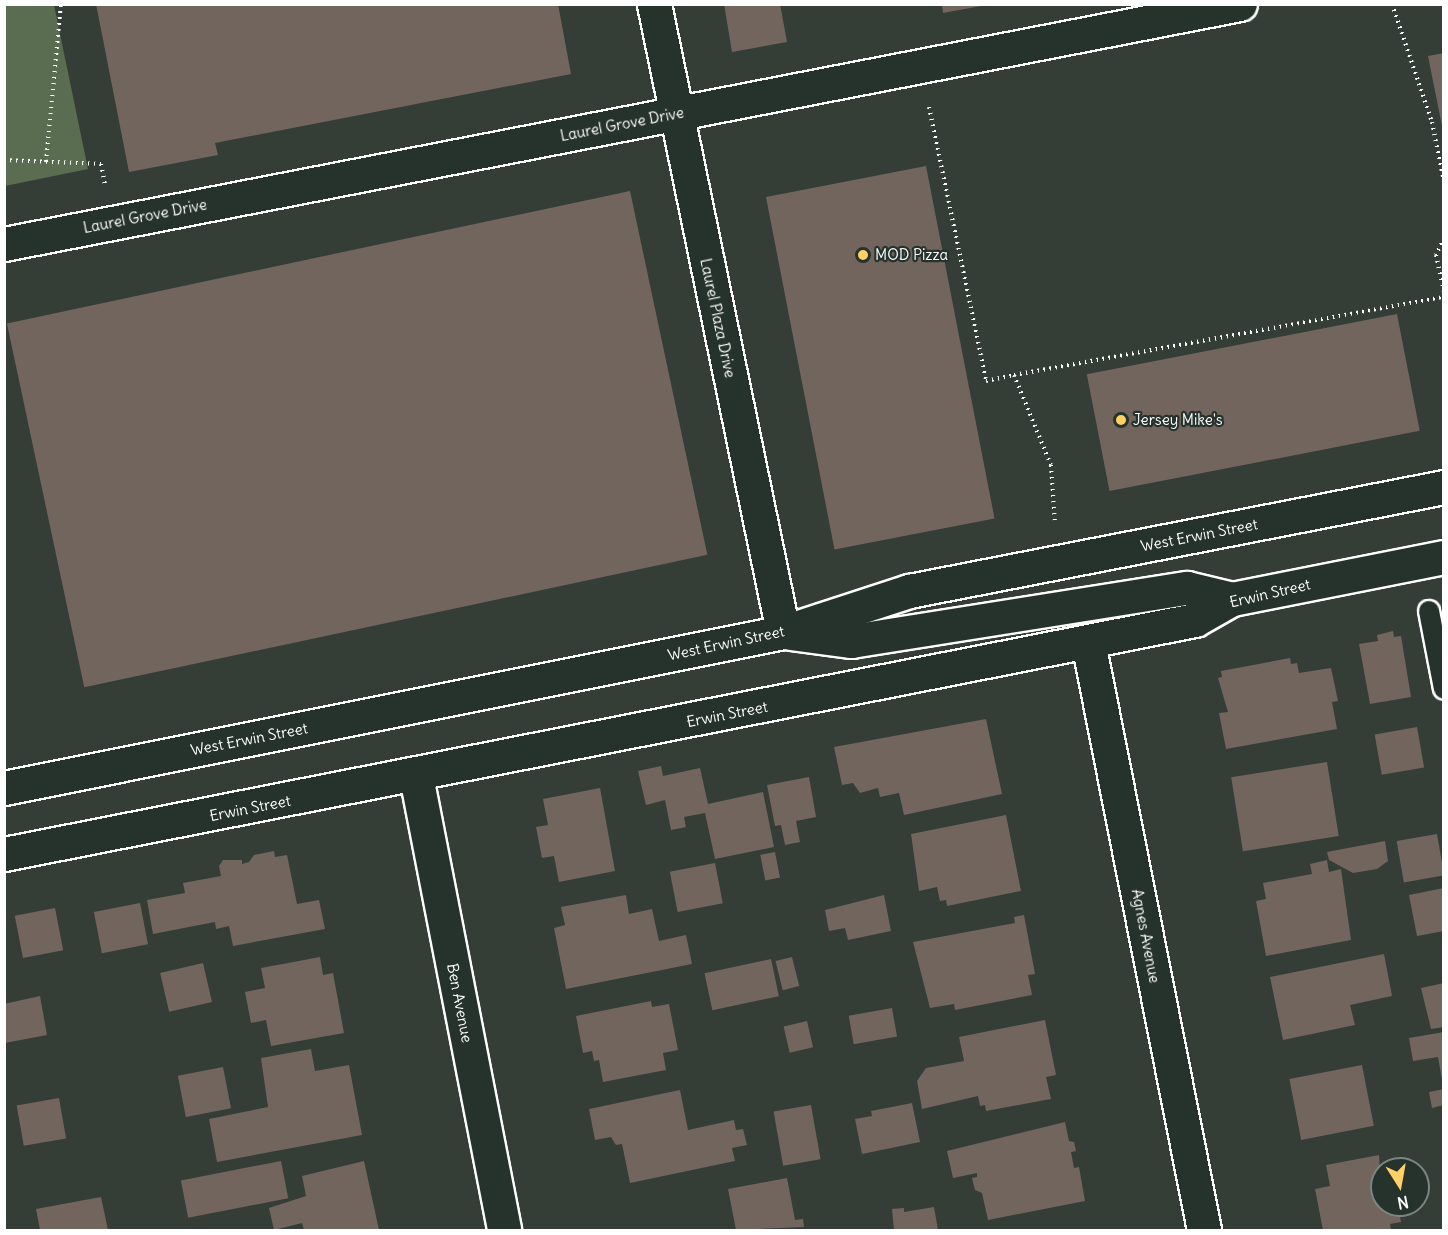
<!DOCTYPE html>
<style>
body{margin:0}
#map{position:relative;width:1448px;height:1235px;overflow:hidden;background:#353d37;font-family:Delius,sans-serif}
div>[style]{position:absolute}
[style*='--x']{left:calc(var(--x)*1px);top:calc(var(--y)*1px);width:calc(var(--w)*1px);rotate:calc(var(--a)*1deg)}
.green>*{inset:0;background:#5a6d50}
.building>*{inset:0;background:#72655e;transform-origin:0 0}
.path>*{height:4px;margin-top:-2px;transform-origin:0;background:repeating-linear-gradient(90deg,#fff 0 1.5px,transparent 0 6px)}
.roads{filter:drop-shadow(2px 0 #fff) drop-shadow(-2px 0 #fff) drop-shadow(0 2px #fff) drop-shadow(0 -2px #fff)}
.service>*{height:20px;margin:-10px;padding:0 10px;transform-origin:10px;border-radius:10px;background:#26332d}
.minor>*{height:33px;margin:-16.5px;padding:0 16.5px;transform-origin:16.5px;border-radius:16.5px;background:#26332d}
.dots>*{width:16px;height:16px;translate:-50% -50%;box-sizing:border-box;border:3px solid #26332d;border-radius:50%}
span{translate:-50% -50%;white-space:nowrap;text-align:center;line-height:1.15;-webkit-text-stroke:4.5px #26332d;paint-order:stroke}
.street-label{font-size:15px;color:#fff}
.poi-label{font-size:15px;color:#fff}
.left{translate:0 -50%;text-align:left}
.frame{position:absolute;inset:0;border:6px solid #fff;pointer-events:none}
.north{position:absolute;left:1370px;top:1157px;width:60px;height:60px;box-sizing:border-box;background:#26332d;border:2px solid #7d8581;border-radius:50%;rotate:169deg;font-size:16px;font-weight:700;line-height:24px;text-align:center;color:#fff}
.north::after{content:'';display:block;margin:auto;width:21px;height:27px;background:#ffd166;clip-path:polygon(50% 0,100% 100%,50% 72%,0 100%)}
</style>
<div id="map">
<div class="green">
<div style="clip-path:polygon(5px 4px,54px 5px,88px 169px,5px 186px)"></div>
</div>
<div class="building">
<div style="clip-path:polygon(96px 4px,558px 4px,571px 74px,215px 143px,218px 155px,129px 172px)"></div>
<div style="clip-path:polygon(724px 4px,780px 4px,787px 42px,732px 52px)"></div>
<div style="clip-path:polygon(942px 4px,981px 4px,981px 6px,943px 13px)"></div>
<div style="clip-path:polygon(1444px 53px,1444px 126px,1442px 126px,1428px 56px)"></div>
<div style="left:926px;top:166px;width:359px;height:163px;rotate:79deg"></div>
<div style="left:630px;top:191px;width:372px;height:637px;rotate:78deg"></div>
<div style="left:1397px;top:314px;width:119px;height:316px;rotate:79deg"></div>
<div style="clip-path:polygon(1393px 631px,1394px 637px,1401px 636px,1411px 697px,1370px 704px,1359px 644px,1378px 641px,1377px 635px)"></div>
<div style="clip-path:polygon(1290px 658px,1291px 664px,1297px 663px,1299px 673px,1331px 668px,1338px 701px,1332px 702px,1337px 729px,1226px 749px,1219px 713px,1228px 712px,1218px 678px,1222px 677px,1221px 671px)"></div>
<div style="clip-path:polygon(986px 719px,1002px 794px,904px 815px,899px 793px,880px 797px,878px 788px,860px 793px,853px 783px,842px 785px,834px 747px)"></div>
<div style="left:1417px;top:727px;width:41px;height:43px;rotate:80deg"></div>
<div style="left:1327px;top:762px;width:75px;height:97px;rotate:81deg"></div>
<div style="clip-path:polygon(661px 766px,663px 776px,700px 768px,708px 804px,763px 792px,774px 847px,715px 859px,705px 813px,684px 817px,686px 827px,671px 830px,665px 800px,646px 805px,638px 771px)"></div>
<div style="clip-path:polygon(809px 777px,816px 817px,796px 821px,800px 842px,785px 845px,781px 825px,775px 826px,767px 785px)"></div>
<div style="clip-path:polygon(600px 788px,615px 871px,559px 882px,554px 856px,542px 858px,536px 827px,548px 825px,543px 799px)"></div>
<div style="clip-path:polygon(1006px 815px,1021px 891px,947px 906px,946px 900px,940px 901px,937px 887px,919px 891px,911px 834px)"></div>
<div style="left:1437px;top:834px;width:42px;height:41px;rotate:80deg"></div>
<div style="clip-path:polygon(1385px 841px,1388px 861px,1377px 869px,1353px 873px,1329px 860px,1327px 852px)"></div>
<div style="clip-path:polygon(274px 851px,275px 857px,287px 855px,297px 904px,319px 900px,325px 929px,233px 946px,229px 926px,216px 929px,215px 922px,153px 934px,147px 900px,185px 893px,183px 883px,221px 876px,219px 866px,223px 860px,242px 860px,242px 864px,249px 862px,254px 855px)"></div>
<div style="left:775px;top:852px;width:26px;height:15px;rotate:79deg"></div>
<div style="clip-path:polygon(1327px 860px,1329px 872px,1341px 869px,1351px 940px,1266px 956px,1256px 901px,1266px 899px,1263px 883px,1312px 874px,1310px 864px)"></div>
<div style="left:715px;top:863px;width:41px;height:46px;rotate:79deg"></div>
<div style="clip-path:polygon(1444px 888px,1444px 931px,1417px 936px,1409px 895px)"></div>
<div style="clip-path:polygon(626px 895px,629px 914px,652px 909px,659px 941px,686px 935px,692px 964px,566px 989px,554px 928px,565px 925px,561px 907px)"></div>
<div style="clip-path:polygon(884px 895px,891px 931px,848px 940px,845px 928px,829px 931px,825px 910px)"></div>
<div style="left:140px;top:903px;width:42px;height:47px;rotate:79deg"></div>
<div style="left:55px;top:908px;width:43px;height:41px;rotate:79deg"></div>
<div style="clip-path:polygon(1024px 915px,1035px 974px,1028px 975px,1032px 995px,955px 1010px,954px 1004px,930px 1008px,913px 942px,1015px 923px,1014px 917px)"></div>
<div style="clip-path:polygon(1384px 954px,1392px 996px,1350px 1005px,1355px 1025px,1283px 1040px,1270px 977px)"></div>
<div style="clip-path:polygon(320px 957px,323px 975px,333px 973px,344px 1033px,271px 1046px,266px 1020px,251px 1023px,245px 992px,265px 988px,261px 968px)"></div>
<div style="left:792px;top:957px;width:30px;height:17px;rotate:76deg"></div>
<div style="left:771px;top:959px;width:38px;height:68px;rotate:78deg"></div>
<div style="left:203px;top:963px;width:40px;height:44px;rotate:77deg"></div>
<div style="clip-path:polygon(1444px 983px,1444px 1027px,1431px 1029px,1421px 988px)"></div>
<div style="clip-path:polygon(40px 996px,47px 1035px,5px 1043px,4px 1004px)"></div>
<div style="clip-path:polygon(651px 1001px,652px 1007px,669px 1004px,678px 1050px,663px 1053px,666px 1070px,603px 1082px,599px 1060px,594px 1061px,592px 1051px,583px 1053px,576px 1016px)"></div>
<div style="left:892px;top:1008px;width:29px;height:44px;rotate:80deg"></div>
<div style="clip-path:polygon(1045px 1020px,1056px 1075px,1046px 1077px,1051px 1099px,986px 1111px,985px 1105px,980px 1106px,978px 1096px,922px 1109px,917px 1081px,926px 1068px,964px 1061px,959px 1037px)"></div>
<div style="left:807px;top:1021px;width:27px;height:24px;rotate:77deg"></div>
<div style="clip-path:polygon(1444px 1032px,1444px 1080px,1442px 1080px,1438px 1057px,1413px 1061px,1409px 1038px)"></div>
<div style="clip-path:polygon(311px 1049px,315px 1071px,349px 1065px,362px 1135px,217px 1162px,209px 1119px,268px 1107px,261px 1058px)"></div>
<div style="left:1362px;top:1065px;width:62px;height:74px;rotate:79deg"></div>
<div style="left:223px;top:1067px;width:42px;height:46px;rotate:79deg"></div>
<div style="clip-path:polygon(1444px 1089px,1444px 1105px,1432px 1108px,1429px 1092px)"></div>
<div style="clip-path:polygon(680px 1090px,688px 1130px,734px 1120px,736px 1130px,743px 1129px,747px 1145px,732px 1148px,735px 1161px,630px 1183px,622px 1144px,616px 1145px,611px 1137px,595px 1140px,589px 1109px)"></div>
<div style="left:59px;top:1098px;width:41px;height:43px;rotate:80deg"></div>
<div style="clip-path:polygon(912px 1103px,920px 1142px,862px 1154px,855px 1119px,872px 1116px,871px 1111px)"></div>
<div style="left:811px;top:1105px;width:55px;height:38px;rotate:80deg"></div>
<div style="clip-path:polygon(1065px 1122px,1069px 1141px,1074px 1142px,1076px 1151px,1071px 1152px,1074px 1168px,1079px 1167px,1085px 1201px,988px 1220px,982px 1193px,975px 1190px,972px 1178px,977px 1177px,977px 1173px,953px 1178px,947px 1151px)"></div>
<div style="clip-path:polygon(1379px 1155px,1382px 1205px,1398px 1205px,1401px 1222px,1390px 1224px,1391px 1230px,1323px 1230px,1315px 1189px,1330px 1186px,1326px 1165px)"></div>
<div style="left:281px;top:1161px;width:38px;height:102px;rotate:79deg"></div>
<div style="clip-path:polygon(364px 1161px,379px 1230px,304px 1230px,302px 1223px,274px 1230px,269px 1208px,306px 1196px,302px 1176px)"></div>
<div style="clip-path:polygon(787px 1178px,795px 1220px,803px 1219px,804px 1227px,736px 1230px,728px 1189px)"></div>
<div style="clip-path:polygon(101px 1197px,108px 1230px,40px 1230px,36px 1209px)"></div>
<div style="clip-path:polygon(934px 1207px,938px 1230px,894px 1230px,892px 1209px,904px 1208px,904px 1212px)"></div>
</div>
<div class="path">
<div style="--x:1392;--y:4;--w:125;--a:71.3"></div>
<div style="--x:1432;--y:122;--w:61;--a:78.7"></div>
<div style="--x:929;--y:107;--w:280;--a:78.2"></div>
<div style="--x:986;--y:381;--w:29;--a:-12"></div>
<div style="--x:1014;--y:375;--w:97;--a:67.7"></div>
<div style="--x:1051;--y:465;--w:57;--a:86"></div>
<div style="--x:4;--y:160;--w:97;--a:2.4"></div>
<div style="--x:101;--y:164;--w:20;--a:79"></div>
<div style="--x:46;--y:162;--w:159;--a:-84.6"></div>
<div style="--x:1444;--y:238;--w:19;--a:115"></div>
<div style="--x:1436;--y:255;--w:38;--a:78"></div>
<div style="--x:1014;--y:375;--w:437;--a:-10.3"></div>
</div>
<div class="roads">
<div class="service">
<div style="--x:1429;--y:611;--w:79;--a:79.1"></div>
</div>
<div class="minor">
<div style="--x:654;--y:4;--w:641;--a:78.39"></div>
<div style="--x:4;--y:244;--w:1259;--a:-10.99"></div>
<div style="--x:790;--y:633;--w:62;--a:7.5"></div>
<div style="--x:851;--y:641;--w:340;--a:-9"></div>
<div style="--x:1187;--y:588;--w:46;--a:13.7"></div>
<div style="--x:1088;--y:642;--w:599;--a:78.84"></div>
<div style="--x:416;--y:776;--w:462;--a:79"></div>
<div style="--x:4;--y:788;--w:794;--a:-11.32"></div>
<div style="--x:783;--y:632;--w:133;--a:-18"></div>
<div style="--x:909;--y:591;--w:545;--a:-11"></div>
<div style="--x:4;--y:854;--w:1214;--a:-11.12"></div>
<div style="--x:1195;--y:620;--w:43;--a:-29.6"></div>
<div style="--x:1232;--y:599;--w:216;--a:-11.2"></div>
</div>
</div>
<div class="dots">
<div style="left:863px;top:255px;background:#ffd166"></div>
<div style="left:1121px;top:420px;background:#ffd166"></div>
</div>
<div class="street-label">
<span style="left:622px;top:124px;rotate:-11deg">Laurel Grove Drive</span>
<span style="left:145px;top:216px;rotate:-11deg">Laurel Grove Drive</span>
<span style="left:718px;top:318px;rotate:78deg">Laurel Plaza Drive</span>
<span style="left:1199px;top:535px;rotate:-11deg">West Erwin Street</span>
<span style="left:1270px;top:593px;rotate:-13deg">Erwin Street</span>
<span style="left:726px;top:643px;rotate:-12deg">West Erwin Street</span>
<span style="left:727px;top:714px;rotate:-11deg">Erwin Street</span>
<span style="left:249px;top:739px;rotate:-11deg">West Erwin Street</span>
<span style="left:250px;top:808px;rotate:-11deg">Erwin Street</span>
<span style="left:1146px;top:936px;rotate:79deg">Agnes Avenue</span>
<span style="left:460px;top:1003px;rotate:79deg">Ben Avenue</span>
</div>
<div class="poi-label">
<span class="left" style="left:875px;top:255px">MOD Pizza</span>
<span class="left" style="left:1133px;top:420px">Jersey Mike's</span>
</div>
<div class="frame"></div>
<div class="north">N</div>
</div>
